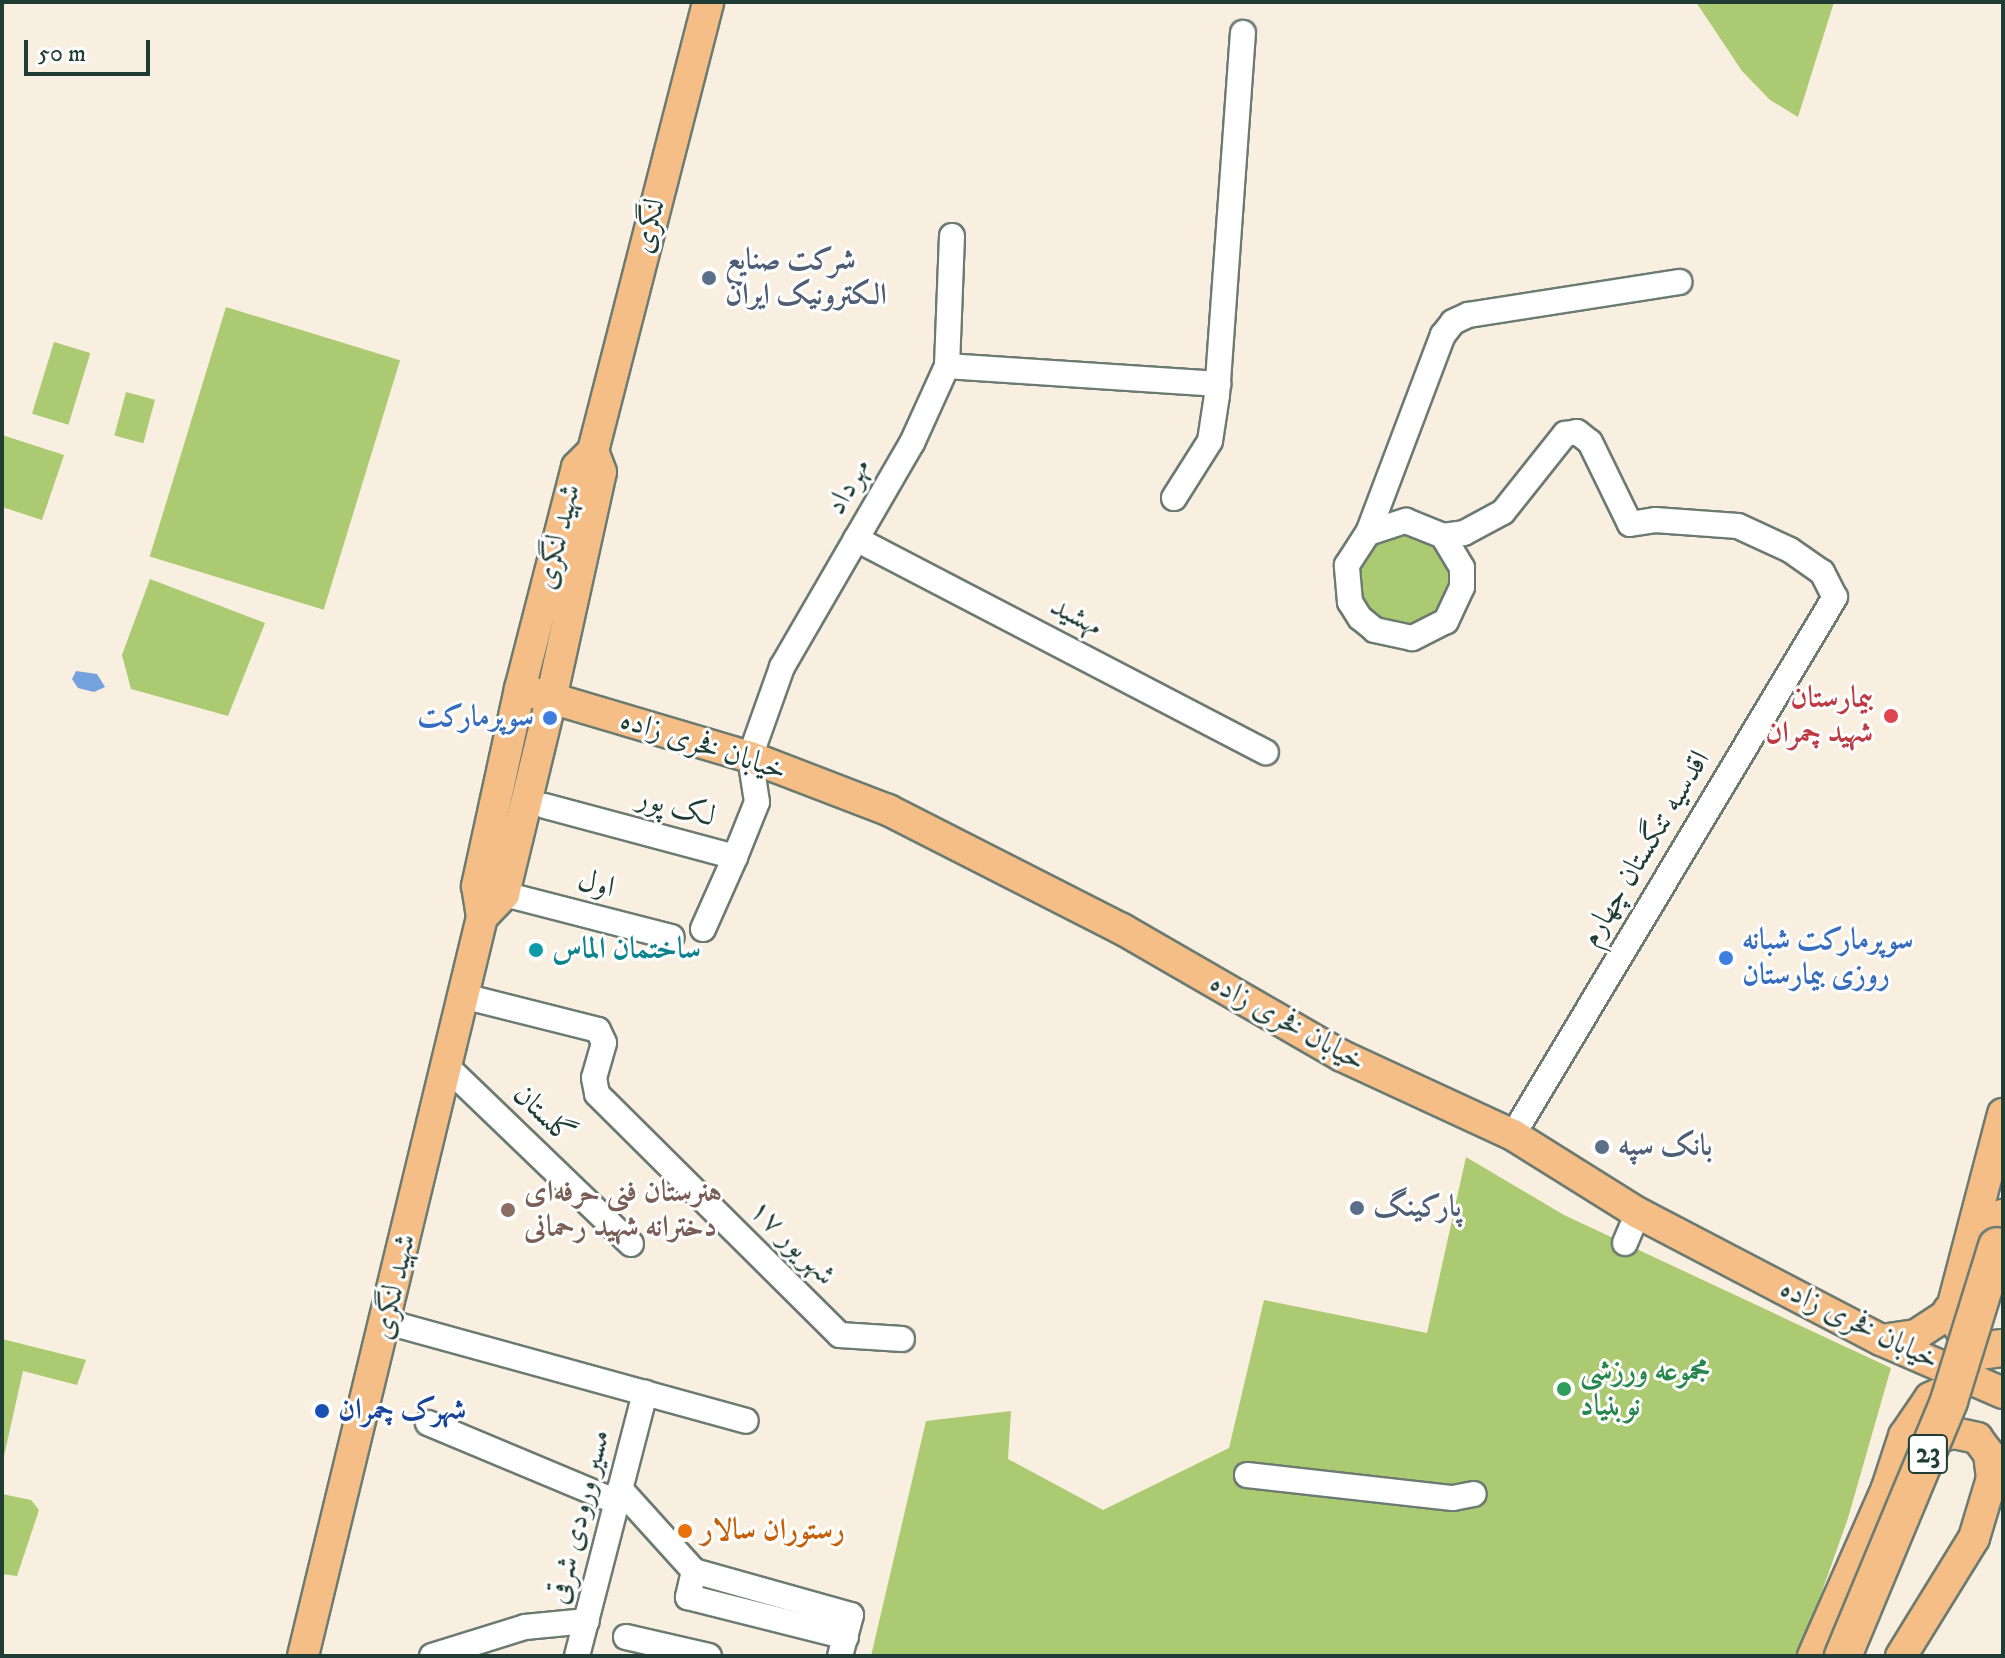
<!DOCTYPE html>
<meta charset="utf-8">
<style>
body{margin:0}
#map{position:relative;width:2005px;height:1658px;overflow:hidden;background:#f9efe1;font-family:"IM FELL DW Pica",Amiri,serif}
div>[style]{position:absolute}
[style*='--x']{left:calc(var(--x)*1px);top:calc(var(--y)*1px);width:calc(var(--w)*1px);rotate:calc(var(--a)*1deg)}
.green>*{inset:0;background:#acca71;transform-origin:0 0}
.round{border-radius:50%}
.water>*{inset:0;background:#74a2dd}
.roads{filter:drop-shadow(2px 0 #6b7b71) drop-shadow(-2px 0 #6b7b71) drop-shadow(0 2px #6b7b71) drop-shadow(0 -2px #6b7b71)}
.minor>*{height:24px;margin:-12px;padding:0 12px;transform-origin:12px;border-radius:12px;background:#fff}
.major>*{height:30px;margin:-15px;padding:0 15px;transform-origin:15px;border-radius:15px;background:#f6be87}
.highway>*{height:36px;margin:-18px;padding:0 18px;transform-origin:18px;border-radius:18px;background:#f6be87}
.bridges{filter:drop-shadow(2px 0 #6b7b71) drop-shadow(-2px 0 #6b7b71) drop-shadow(0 2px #6b7b71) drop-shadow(0 -2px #6b7b71)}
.highway-bridge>*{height:36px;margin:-18px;padding:0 18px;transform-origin:18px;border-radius:18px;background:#f6be87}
.dots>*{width:22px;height:22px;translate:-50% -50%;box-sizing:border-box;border:4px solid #fff;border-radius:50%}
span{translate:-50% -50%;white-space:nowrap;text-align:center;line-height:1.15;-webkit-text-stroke:6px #fff;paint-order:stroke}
.shield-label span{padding:2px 6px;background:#fff;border:2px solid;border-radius:6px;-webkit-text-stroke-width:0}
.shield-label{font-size:28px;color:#1f3d34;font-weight:700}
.street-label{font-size:30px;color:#1f3d34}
.service-label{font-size:30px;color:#4e5e75;font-weight:700}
.left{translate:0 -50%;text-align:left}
.health-label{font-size:30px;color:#be3a42;font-weight:700}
.right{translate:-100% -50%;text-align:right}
.shop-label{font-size:30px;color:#366cbe;font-weight:700}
.culture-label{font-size:30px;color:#0d838f;font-weight:700}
.education-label{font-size:30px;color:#785e54;font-weight:700}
.leisure-label{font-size:30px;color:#27864d;font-weight:700}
.transit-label{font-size:30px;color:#164399;font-weight:700}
.food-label{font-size:30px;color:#c56008;font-weight:700}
.frame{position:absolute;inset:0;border:4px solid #1f3d34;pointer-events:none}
.scale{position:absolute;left:24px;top:40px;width:126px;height:36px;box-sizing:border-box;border:4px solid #1f3d34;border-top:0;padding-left:10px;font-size:24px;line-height:28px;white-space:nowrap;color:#1f3d34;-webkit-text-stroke:6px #fff;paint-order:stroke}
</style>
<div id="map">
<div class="green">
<div style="clip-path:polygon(1696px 2px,1834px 2px,1798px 117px,1770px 100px,1742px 71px)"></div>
<div style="left:226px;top:307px;width:182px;height:261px;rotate:17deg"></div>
<div style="left:54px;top:342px;width:38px;height:75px;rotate:17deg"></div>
<div style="left:126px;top:392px;width:30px;height:45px;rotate:15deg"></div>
<div style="clip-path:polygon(2px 435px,64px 455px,42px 520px,2px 507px)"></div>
<div class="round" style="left:1359px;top:533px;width:92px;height:92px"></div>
<div style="clip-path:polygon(150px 579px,265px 623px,228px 716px,131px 689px,122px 655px)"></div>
<div style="clip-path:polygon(1466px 1157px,1564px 1215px,1891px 1368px,1848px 1518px,1799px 1656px,871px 1656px,926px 1421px,1011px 1411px,1008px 1459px,1103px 1510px,1229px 1448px,1264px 1300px,1427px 1333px)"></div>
<div style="clip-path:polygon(2px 1339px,86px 1360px,77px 1385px,23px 1371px,2px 1465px)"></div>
<div style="clip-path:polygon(2px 1494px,31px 1500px,39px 1510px,17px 1576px,2px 1574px)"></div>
</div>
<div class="water">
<div style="clip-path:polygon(76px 671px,97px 674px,105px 687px,94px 692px,78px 688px,72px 679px)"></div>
</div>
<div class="roads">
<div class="minor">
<div style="--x:947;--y:366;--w:272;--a:3.8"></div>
<div style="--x:1174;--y:498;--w:67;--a:-57.7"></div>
<div style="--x:1210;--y:441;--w:47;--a:-81.3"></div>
<div style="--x:1217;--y:395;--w:363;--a:-85.9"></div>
<div style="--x:1368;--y:533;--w:212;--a:-69.3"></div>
<div style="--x:1443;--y:335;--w:16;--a:-52"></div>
<div style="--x:1453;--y:322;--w:17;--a:-25"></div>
<div style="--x:1468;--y:315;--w:214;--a:-8.9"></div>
<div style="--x:1443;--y:536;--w:37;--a:59"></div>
<div style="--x:1462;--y:568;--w:19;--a:90"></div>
<div style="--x:1462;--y:587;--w:38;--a:115"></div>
<div style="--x:1446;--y:621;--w:38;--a:153"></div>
<div style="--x:1412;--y:638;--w:38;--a:-168"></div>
<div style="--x:1375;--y:630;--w:19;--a:-141"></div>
<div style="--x:1360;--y:618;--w:19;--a:-122"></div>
<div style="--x:1350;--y:602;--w:37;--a:-95"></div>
<div style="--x:1347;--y:565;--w:38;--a:-57"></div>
<div style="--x:1368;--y:533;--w:40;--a:-18"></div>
<div style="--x:1406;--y:521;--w:40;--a:22"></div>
<div style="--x:1443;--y:536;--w:21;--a:-8"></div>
<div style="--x:1464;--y:533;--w:44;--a:-28.3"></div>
<div style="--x:1503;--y:512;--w:100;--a:-51.5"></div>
<div style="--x:1565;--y:434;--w:12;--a:-9"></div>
<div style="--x:1577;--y:432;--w:16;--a:38"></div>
<div style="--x:1590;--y:442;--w:91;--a:64"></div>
<div style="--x:1630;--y:524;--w:25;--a:-9"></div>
<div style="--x:1655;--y:520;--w:83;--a:4.1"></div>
<div style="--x:1738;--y:526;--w:57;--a:24.8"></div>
<div style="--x:1790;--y:550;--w:39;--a:35"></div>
<div style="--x:1822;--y:572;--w:28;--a:63"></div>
<div style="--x:1835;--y:597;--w:627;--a:120.9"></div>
<div style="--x:856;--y:539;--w:462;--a:27.5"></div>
<div style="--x:545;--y:806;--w:197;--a:15"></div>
<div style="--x:735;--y:857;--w:59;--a:-68.2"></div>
<div style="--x:757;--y:802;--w:46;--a:-98.8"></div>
<div style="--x:750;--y:757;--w:96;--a:-70.4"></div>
<div style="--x:782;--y:667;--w:259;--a:-59.9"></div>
<div style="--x:912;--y:443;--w:85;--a:-65.6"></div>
<div style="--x:947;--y:366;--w:130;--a:-87.8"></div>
<div style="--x:504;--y:894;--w:173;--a:14.4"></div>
<div style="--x:703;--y:929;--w:79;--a:-66"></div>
<div style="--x:463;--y:996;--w:139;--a:14.1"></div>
<div style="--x:598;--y:1030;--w:14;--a:65"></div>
<div style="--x:604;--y:1043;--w:36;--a:106"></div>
<div style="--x:594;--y:1078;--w:16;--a:79"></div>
<div style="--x:597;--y:1094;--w:342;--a:44.8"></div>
<div style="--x:840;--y:1335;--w:62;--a:3.7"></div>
<div style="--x:445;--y:1065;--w:258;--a:43.9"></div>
<div style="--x:1625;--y:1243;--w:33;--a:-67"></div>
<div style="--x:387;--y:1322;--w:372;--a:15.4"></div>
<div style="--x:428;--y:1423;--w:205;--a:22.7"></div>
<div style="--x:1247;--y:1475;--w:207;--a:6.4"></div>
<div style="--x:1453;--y:1498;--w:21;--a:-11"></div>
<div style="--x:620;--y:1489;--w:110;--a:47.9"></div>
<div style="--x:694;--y:1571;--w:163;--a:15.7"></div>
<div style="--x:851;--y:1615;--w:42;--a:105"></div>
<div style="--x:694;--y:1571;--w:27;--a:103"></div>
<div style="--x:688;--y:1597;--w:163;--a:14.2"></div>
<div style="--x:626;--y:1637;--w:85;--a:12.9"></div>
<div style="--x:432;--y:1656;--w:97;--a:-17.3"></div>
<div style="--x:525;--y:1627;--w:62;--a:-5.5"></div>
<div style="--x:577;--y:1656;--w:272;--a:-75.5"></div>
</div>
<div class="major">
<div style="--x:520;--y:689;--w:240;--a:16.5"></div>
<div style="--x:750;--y:757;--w:148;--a:21"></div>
<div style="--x:888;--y:810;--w:263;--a:27"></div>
<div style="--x:1122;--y:929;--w:254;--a:30"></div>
<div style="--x:1342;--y:1056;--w:188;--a:24.8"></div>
<div style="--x:1513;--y:1135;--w:147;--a:32"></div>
<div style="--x:1638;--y:1213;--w:274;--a:27.6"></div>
<div style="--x:1881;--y:1340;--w:133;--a:23.5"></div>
<div style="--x:482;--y:917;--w:32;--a:-46"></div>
<div style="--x:504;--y:894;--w:201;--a:-76.4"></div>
<div style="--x:551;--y:699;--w:232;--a:-77.6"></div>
<div style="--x:601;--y:472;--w:22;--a:-111"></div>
<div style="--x:1881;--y:1340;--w:35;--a:-8"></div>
<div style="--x:1916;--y:1335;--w:42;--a:-33.3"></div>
<div style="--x:1951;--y:1312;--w:205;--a:-75.3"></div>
<div style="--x:1887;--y:1488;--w:54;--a:-51"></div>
<div style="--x:1921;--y:1446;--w:15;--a:-32"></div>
<div style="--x:1934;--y:1438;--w:21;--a:-14"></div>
<div style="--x:1954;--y:1433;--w:24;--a:12"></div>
<div style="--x:1977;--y:1438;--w:20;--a:53"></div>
<div style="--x:1989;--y:1454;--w:24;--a:83"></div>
<div style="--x:1992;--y:1478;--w:63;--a:106.7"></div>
<div style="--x:1974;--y:1538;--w:139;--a:121.7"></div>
<div style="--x:303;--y:1656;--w:760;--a:-76.38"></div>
<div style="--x:482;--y:917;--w:31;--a:-99"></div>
<div style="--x:477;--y:886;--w:202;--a:-77.7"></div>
<div style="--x:520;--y:689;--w:229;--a:-75.6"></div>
<div style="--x:577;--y:467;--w:23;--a:-45"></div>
<div style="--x:593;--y:451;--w:463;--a:-75.6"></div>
<div style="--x:1813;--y:1656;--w:184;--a:-66.2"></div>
<div style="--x:1887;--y:1488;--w:55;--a:-71.9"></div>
<div style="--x:1904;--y:1436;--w:46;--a:-55.6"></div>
<div style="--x:1930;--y:1398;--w:41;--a:-24.7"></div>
</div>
<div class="highway">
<div style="--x:1997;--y:1246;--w:29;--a:-78"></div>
<div style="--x:1951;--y:1312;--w:49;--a:52.4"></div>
<div style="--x:1981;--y:1351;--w:22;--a:-8"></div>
</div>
</div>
<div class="bridges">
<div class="highway-bridge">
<div style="--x:1843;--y:1656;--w:276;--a:-67.4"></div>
<div style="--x:1949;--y:1401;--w:162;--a:-72.8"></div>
</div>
</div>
<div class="dots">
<div style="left:709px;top:278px;background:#5c6f8a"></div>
<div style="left:1891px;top:716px;background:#e0444e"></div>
<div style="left:550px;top:718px;background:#3f7fe0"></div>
<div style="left:536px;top:950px;background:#0f9aa8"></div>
<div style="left:1726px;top:958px;background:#3f7fe0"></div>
<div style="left:1602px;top:1147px;background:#5c6f8a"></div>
<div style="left:1357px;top:1208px;background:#5c6f8a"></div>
<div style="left:508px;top:1210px;background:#8d6e63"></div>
<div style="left:1564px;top:1389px;background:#2e9e5b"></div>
<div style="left:322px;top:1411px;background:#1a4fb4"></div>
<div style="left:685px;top:1531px;background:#e8710a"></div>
</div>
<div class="shield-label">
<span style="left:1928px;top:1454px">23</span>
</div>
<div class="street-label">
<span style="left:650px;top:226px;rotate:-76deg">لنگری</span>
<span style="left:849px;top:487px;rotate:-60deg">مهرداد</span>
<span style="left:559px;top:537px;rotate:-76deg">شهید لنگری</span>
<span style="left:1076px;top:617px;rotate:28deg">مهشید</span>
<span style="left:703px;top:746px;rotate:18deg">خیابان فخری زاده</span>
<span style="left:676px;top:808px;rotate:15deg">لک پور</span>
<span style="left:1646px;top:849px;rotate:-59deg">اقدسیه تنگستان چهارم</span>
<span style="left:596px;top:885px;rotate:14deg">اول</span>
<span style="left:1287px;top:1023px;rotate:29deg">خیابان فخری زاده</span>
<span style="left:543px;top:1115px;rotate:44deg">گلستان</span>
<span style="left:792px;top:1243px;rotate:45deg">۱۷ شهریور</span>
<span style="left:395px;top:1287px;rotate:-77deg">شهید لنگری</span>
<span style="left:1859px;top:1325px;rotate:26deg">خیابان فخری زاده</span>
<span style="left:580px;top:1517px;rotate:-76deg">مسیر ورودی شرقی</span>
</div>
<div class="service-label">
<span class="left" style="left:725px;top:278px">شرکت صنایع<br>الکترونیک ایران</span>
<span class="left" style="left:1618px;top:1147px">بانک سپه</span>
<span class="left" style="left:1373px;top:1208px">پارکینگ</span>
</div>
<div class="health-label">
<span class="right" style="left:1873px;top:716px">بیمارستان<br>شهید چمران</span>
</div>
<div class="shop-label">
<span class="right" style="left:534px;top:718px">سوپرمارکت</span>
<span class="left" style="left:1742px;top:958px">سوپرمارکت شبانه<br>روزی بیمارستان</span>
</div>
<div class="culture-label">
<span class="left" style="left:552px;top:950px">ساختمان الماس</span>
</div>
<div class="education-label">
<span class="left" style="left:524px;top:1210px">هنرستان فنی حرفه‌ای<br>دخترانه شهید رحمانی</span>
</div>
<div class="leisure-label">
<span class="left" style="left:1580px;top:1389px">مجموعه ورزشی<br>نوبنیاد</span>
</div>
<div class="transit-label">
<span class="left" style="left:338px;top:1411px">شهرک چمران</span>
</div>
<div class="food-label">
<span class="left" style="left:701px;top:1531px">رستوران سالار</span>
</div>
<div class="frame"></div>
<div class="scale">50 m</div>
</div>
